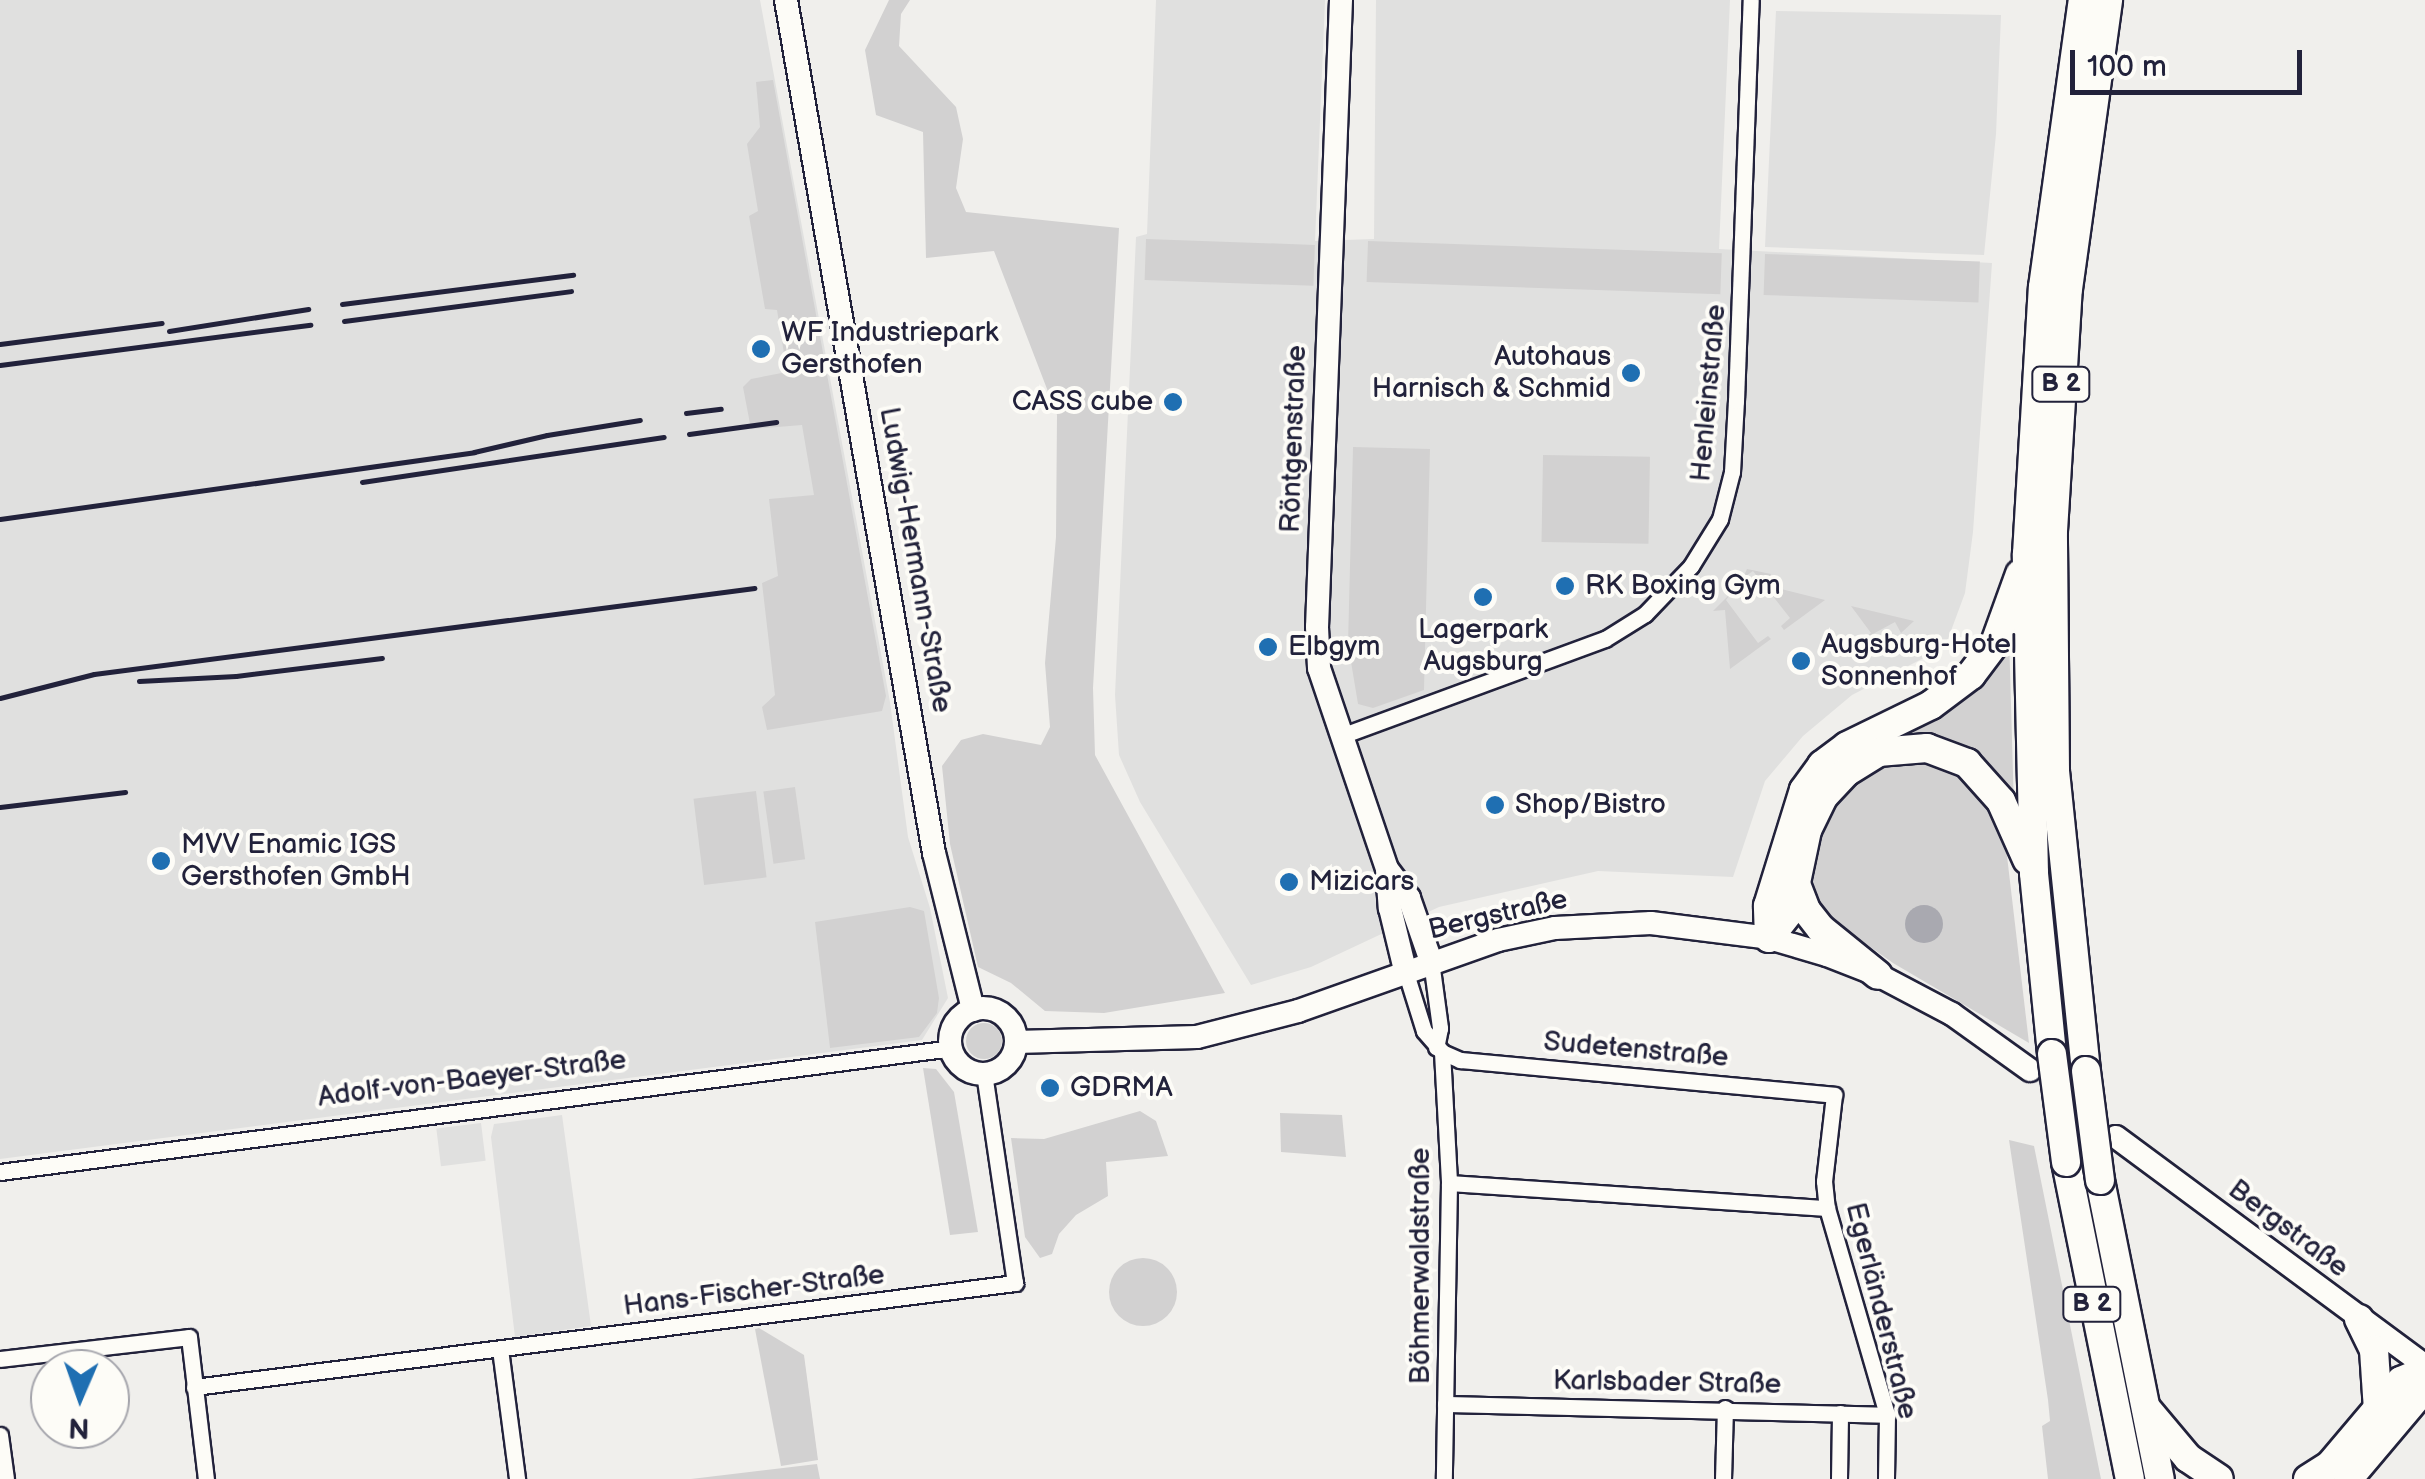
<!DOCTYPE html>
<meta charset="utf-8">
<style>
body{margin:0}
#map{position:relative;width:2425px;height:1479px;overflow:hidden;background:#f0efec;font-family:"Balsamiq Sans",sans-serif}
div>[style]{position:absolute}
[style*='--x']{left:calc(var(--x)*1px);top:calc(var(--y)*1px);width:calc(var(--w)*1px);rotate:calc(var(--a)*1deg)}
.built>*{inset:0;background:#e0e0df;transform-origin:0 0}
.green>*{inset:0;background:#d2d1d1;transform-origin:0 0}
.round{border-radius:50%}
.water>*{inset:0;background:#a9a9b0}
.roads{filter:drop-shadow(2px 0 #22223b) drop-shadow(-2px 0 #22223b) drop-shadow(0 2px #22223b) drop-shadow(0 -2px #22223b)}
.street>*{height:15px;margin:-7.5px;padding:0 7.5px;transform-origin:7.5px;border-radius:7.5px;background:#fdfcf7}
.secondary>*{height:22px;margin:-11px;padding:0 11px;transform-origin:11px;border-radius:11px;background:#fdfcf7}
.secondary>.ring{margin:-11px;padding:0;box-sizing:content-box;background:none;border:22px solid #fdfcf7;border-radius:50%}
.highway>*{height:28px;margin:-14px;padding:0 14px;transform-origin:14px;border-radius:14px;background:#fdfcf7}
.rail>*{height:5px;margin:-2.5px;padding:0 2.5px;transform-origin:2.5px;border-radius:2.5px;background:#22223b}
.bridges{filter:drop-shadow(2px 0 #22223b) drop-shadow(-2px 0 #22223b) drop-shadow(0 2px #22223b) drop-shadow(0 -2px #22223b)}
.highway-bridge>*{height:28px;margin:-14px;padding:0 14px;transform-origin:14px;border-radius:14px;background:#fdfcf7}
.dots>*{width:28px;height:28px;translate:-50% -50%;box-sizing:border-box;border:5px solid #fdfcf7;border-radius:50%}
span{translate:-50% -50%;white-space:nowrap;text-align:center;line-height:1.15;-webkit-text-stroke:8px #fdfcf7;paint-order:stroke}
.shield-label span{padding:2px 8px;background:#fdfcf7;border:2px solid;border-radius:8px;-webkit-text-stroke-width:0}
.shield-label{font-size:25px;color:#22223b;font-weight:700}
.poi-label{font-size:28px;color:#22223b}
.left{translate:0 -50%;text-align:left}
.right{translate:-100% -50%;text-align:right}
.street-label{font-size:28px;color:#22223b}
.north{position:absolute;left:30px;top:1349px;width:100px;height:100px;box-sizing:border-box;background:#fdfcf7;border:2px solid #a5a5ac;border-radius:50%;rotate:182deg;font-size:28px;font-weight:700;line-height:40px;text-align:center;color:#22223b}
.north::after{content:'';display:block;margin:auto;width:35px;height:45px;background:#1f6fb2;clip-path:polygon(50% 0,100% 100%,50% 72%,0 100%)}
.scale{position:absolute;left:2070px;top:50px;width:232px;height:45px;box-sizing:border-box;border:5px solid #22223b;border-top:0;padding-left:12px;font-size:30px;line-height:35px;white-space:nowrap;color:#22223b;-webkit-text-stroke:8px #fdfcf7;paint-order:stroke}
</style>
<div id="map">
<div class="built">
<div style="clip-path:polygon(0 0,760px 0,890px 702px,908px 837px,930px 908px,948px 998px,922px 1040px,0 1159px)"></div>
<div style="clip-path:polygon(1156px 0,1325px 0,1315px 241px,1374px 239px,1376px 0,1730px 0,1719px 249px,1992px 263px,1973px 532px,1965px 593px,1945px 647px,1852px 695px,1803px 736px,1765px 781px,1733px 877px,1598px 871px,1439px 907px,1311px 967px,1251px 985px,1140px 802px,1119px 755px,1115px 695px,1136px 237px,1147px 234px)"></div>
<div style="clip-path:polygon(1776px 11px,2001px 15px,1996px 134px,1984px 255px,1765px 247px)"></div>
<div style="clip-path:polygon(562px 1115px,591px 1326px,515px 1337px,491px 1137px,494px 1124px)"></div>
<div style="left:481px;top:1123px;width:38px;height:45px;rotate:83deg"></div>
</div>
<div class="green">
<div style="clip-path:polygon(889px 0,910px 0,901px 14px,899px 46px,956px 107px,963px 139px,956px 188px,966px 212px,1119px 228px,1093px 688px,1095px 755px,1225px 993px,1104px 1013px,1045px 1011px,1011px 983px,978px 967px,950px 844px,942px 766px,961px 740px,983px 734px,1041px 745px,1050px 727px,1045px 663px,1056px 537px,1057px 415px,994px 251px,926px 258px,923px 132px,876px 115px,865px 50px)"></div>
<div style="clip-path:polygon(773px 80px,886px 696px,882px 711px,767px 730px,762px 707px,775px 695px,762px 583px,778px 576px,769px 499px,814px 495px,802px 425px,751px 429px,743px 387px,751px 379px,787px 372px,777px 310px,765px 309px,749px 216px,758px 211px,747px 144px,760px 127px,756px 82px)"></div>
<div style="left:1146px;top:239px;width:169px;height:41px;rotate:2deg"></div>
<div style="left:1368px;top:241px;width:354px;height:41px;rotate:2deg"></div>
<div style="left:1765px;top:254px;width:215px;height:41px;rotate:2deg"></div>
<div style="clip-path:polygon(1353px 447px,1430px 449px,1424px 690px,1373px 708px,1358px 704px,1348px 644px)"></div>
<div style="left:1543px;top:455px;width:107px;height:87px;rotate:1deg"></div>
<div style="clip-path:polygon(1747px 569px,1771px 574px,1769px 586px,1825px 600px,1784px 630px,1781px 626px,1790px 618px,1753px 571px,1743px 578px)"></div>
<div style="clip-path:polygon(1733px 591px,1726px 600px,1758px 643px,1768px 636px,1771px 639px,1730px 669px,1725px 610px,1713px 611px)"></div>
<div style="clip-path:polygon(1851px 606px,1914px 621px,1901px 633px,1895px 622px,1871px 635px,1876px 646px,1871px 647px,1866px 637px,1871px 633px)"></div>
<div style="clip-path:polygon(2009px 635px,2014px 808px,2001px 787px,1898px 741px,1798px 818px)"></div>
<div style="clip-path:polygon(1895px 759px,1942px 763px,1979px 787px,2005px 839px,2029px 1043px,1893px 963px,1815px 908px,1807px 869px,1825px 808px,1853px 777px)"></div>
<div style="left:795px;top:787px;width:73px;height:32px;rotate:82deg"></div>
<div style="left:756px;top:791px;width:87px;height:63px;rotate:83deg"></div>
<div style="clip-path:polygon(910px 907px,924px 911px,939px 998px,937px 1013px,919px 1037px,830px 1048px,815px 922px)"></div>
<div class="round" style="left:966px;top:1023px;width:36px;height:36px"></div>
<div style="clip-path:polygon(923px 1068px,936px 1069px,954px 1092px,978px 1232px,950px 1235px)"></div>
<div style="clip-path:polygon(1140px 1111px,1156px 1121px,1168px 1156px,1106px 1162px,1108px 1196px,1076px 1215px,1059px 1234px,1052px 1254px,1040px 1258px,1025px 1237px,1011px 1138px,1044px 1139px)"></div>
<div style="clip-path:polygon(1280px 1113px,1342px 1115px,1346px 1157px,1281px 1152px)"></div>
<div style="clip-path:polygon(2009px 1140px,2034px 1146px,2101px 1479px,2048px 1479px,2042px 1426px,2050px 1421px,2048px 1400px)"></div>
<div class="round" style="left:1109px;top:1258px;width:68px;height:68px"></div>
<div style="clip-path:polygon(759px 1328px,804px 1355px,818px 1460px,781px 1466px,755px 1329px)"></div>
<div style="clip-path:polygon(817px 1464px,820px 1479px,691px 1479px)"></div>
</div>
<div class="water">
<div class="round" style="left:1905px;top:905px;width:38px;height:38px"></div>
</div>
<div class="roads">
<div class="street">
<div style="--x:1341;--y:736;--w:281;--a:-20.2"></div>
<div style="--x:1605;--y:639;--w:47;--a:-32"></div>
<div style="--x:1645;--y:614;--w:66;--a:-46.2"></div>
<div style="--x:1691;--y:566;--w:55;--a:-58.3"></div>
<div style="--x:1720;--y:519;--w:49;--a:-75.7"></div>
<div style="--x:1732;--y:472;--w:71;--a:-86.8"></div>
<div style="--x:1736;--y:401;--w:401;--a:-87.9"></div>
<div style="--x:1431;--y:961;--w:68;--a:82.3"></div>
<div style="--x:1440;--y:1028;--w:20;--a:101"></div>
<div style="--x:1405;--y:970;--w:64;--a:72.7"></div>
<div style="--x:1424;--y:1031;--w:28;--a:49"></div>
<div style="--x:1442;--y:1052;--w:20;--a:24"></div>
<div style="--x:1460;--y:1060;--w:376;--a:5.3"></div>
<div style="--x:1834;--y:1095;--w:87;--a:96.6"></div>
<div style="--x:1824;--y:1181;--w:27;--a:84"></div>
<div style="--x:1827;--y:1208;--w:216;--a:73.8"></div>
<div style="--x:1887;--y:1415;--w:64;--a:90.9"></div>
<div style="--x:1442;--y:1052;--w:131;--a:86.9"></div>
<div style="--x:1449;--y:1183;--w:296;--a:91"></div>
<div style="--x:0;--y:1172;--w:960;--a:-7.42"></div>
<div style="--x:1449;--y:1183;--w:379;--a:3.8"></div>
<div style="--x:500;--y:1349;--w:131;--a:82.5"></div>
<div style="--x:0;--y:1359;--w:190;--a:-6.6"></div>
<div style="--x:189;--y:1337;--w:143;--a:83.2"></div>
<div style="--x:194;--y:1387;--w:828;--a:-7.22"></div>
<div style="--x:1015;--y:1283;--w:211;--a:-98.4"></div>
<div style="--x:1445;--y:1404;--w:442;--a:1.4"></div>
<div style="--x:0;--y:1435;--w:44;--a:82.2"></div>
<div style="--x:1723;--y:1479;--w:71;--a:-88.4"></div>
<div style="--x:1839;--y:1479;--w:66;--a:-89.1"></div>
</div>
<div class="secondary">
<div style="--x:786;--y:0;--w:866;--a:80.16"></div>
<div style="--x:934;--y:853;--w:162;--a:76"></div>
<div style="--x:1341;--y:0;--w:627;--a:92.19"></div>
<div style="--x:1317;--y:627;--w:41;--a:87.2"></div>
<div style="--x:1319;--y:668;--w:212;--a:71.3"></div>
<div style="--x:1387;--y:869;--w:39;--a:86"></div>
<div style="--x:1390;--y:908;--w:64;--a:76.4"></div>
<div style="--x:1388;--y:870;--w:35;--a:53"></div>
<div style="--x:1409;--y:898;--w:67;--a:70.8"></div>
<div class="ring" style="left:950px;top:1008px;width:44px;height:44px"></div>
<div style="--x:1016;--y:1042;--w:181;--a:-1.6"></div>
<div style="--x:1197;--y:1037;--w:104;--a:-14.4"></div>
<div style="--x:1298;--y:1011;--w:212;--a:-19.5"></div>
<div style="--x:1498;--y:940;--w:58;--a:-11.9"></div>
<div style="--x:1555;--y:928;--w:96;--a:-3"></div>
<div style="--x:1651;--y:923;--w:119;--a:7.2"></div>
<div style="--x:1769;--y:938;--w:60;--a:16.3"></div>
<div style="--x:1827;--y:955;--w:55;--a:21.4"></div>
<div style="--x:1878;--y:975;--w:84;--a:27.8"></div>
<div style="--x:1952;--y:1014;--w:96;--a:35.7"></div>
<div style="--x:2116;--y:1137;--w:385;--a:36.5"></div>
</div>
<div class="highway">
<div style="--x:1796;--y:884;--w:28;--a:69"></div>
<div style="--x:1806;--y:910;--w:24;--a:52"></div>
<div style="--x:1821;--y:929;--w:73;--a:38.9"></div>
<div style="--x:1769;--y:938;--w:32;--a:-92"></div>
<div style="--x:1768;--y:906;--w:121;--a:-72.8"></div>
<div style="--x:1804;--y:790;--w:31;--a:-54"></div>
<div style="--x:1822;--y:765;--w:31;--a:-37"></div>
<div style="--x:1847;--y:746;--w:93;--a:-26"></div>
<div style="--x:1931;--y:705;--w:50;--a:-36.9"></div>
<div style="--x:1971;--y:675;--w:40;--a:-53"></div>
<div style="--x:1995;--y:643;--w:73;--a:-70.1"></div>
<div style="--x:1769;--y:938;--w:34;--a:-52"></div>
<div style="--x:1790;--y:911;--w:83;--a:-78.1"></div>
<div style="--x:1807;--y:830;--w:37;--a:-64"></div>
<div style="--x:1823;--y:797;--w:33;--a:-47"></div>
<div style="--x:1845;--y:773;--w:39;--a:-32"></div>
<div style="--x:1878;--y:752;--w:49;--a:-4.7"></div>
<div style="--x:1927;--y:748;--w:43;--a:20.6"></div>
<div style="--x:1967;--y:763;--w:51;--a:48.2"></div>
<div style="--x:2001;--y:801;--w:64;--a:65.9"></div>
<div style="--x:2052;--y:1054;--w:182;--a:-95.7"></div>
<div style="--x:2034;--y:873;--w:319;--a:-91.3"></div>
<div style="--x:2027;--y:554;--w:267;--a:-86.6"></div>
<div style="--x:2043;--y:287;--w:290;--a:-82.1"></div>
<div style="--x:2086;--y:1071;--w:302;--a:-95.9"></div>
<div style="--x:2055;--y:771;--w:240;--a:-90.5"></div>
<div style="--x:2053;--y:531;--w:242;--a:-86.5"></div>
<div style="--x:2068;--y:289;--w:292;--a:-82.1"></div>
<div style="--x:2066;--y:1162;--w:323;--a:78.6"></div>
<div style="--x:2100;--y:1180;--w:305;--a:78.7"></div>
<div style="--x:2359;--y:1319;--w:34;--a:64"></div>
<div style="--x:2374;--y:1350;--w:60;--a:86.2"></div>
<div style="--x:2146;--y:1408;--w:65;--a:50"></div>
<div style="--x:2188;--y:1458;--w:37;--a:34"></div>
<div style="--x:2308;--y:1479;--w:26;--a:-32"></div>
<div style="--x:2330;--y:1465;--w:110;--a:-49.8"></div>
<div style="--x:2401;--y:1381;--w:26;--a:-23"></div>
<div style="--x:2348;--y:1479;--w:107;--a:-49.9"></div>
<div style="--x:2417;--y:1397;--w:18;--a:-63"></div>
</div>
</div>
<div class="rail">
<div style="--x:342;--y:304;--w:233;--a:-7.2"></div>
<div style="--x:344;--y:321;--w:229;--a:-7.5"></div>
<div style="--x:169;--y:331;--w:141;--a:-9"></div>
<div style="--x:0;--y:344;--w:163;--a:-7.4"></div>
<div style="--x:0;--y:365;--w:313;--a:-7.4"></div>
<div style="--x:686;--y:413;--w:35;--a:-7"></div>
<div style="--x:689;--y:434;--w:88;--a:-7.9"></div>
<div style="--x:362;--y:482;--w:305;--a:-8.5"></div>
<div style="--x:0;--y:519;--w:479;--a:-8"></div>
<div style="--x:474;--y:452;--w:75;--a:-13.1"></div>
<div style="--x:547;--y:435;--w:94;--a:-9.2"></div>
<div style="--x:139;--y:681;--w:97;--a:-3"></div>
<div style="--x:236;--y:676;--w:147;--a:-7"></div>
<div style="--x:0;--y:698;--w:97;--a:-14.3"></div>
<div style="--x:94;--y:674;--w:666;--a:-7.42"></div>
<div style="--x:0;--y:807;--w:126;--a:-6.8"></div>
</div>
<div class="bridges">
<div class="highway-bridge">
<div style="--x:2052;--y:1054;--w:109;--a:82.6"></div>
<div style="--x:2086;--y:1071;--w:110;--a:82.7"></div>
</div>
</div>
<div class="dots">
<div style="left:761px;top:349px;background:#1f6fb2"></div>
<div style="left:1631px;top:373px;background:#1f6fb2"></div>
<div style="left:1173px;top:402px;background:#1f6fb2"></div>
<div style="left:1565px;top:586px;background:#1f6fb2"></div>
<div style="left:1483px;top:597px;background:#1f6fb2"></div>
<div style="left:1268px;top:647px;background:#1f6fb2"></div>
<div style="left:1801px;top:661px;background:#1f6fb2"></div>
<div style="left:1495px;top:805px;background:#1f6fb2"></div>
<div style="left:161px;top:861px;background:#1f6fb2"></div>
<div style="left:1289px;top:882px;background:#1f6fb2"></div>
<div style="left:1050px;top:1088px;background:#1f6fb2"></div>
</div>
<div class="shield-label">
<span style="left:2061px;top:384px">B 2</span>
<span style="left:2092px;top:1304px">B 2</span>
</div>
<div class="poi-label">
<span class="left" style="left:781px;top:349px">WF Industriepark<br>Gersthofen</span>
<span class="right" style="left:1611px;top:373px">Autohaus<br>Harnisch &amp; Schmid</span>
<span class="right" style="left:1153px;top:402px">CASS cube</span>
<span class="left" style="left:1585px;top:586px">RK Boxing Gym</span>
<span style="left:1483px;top:646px">Lagerpark<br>Augsburg</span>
<span class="left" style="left:1821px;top:661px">Augsburg-Hotel<br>Sonnenhof</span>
<span class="left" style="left:1288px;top:647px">Elbgym</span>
<span class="left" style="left:1515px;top:805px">Shop/Bistro</span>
<span class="left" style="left:181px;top:861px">MVV Enamic IGS<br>Gersthofen GmbH</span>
<span class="left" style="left:1309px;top:882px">Mizicars</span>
<span class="left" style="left:1070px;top:1088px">GDRMA</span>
</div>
<div class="street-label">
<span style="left:1709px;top:393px;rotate:-85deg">Henleinstraße</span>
<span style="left:1294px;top:439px;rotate:-88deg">Röntgenstraße</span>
<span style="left:915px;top:560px;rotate:80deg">Ludwig-Hermann-Straße</span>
<span style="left:1498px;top:915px;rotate:-13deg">Bergstraße</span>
<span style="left:1636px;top:1050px;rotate:5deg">Sudetenstraße</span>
<span style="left:472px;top:1079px;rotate:-7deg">Adolf-von-Baeyer-Straße</span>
<span style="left:2288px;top:1229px;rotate:37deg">Bergstraße</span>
<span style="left:1421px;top:1266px;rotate:-90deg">Böhmerwaldstraße</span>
<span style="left:754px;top:1291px;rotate:-7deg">Hans-Fischer-Straße</span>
<span style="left:1881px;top:1311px;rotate:76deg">Egerländerstraße</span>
<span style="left:1667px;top:1383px;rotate:1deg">Karlsbader Straße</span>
</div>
<div class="north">N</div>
<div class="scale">100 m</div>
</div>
